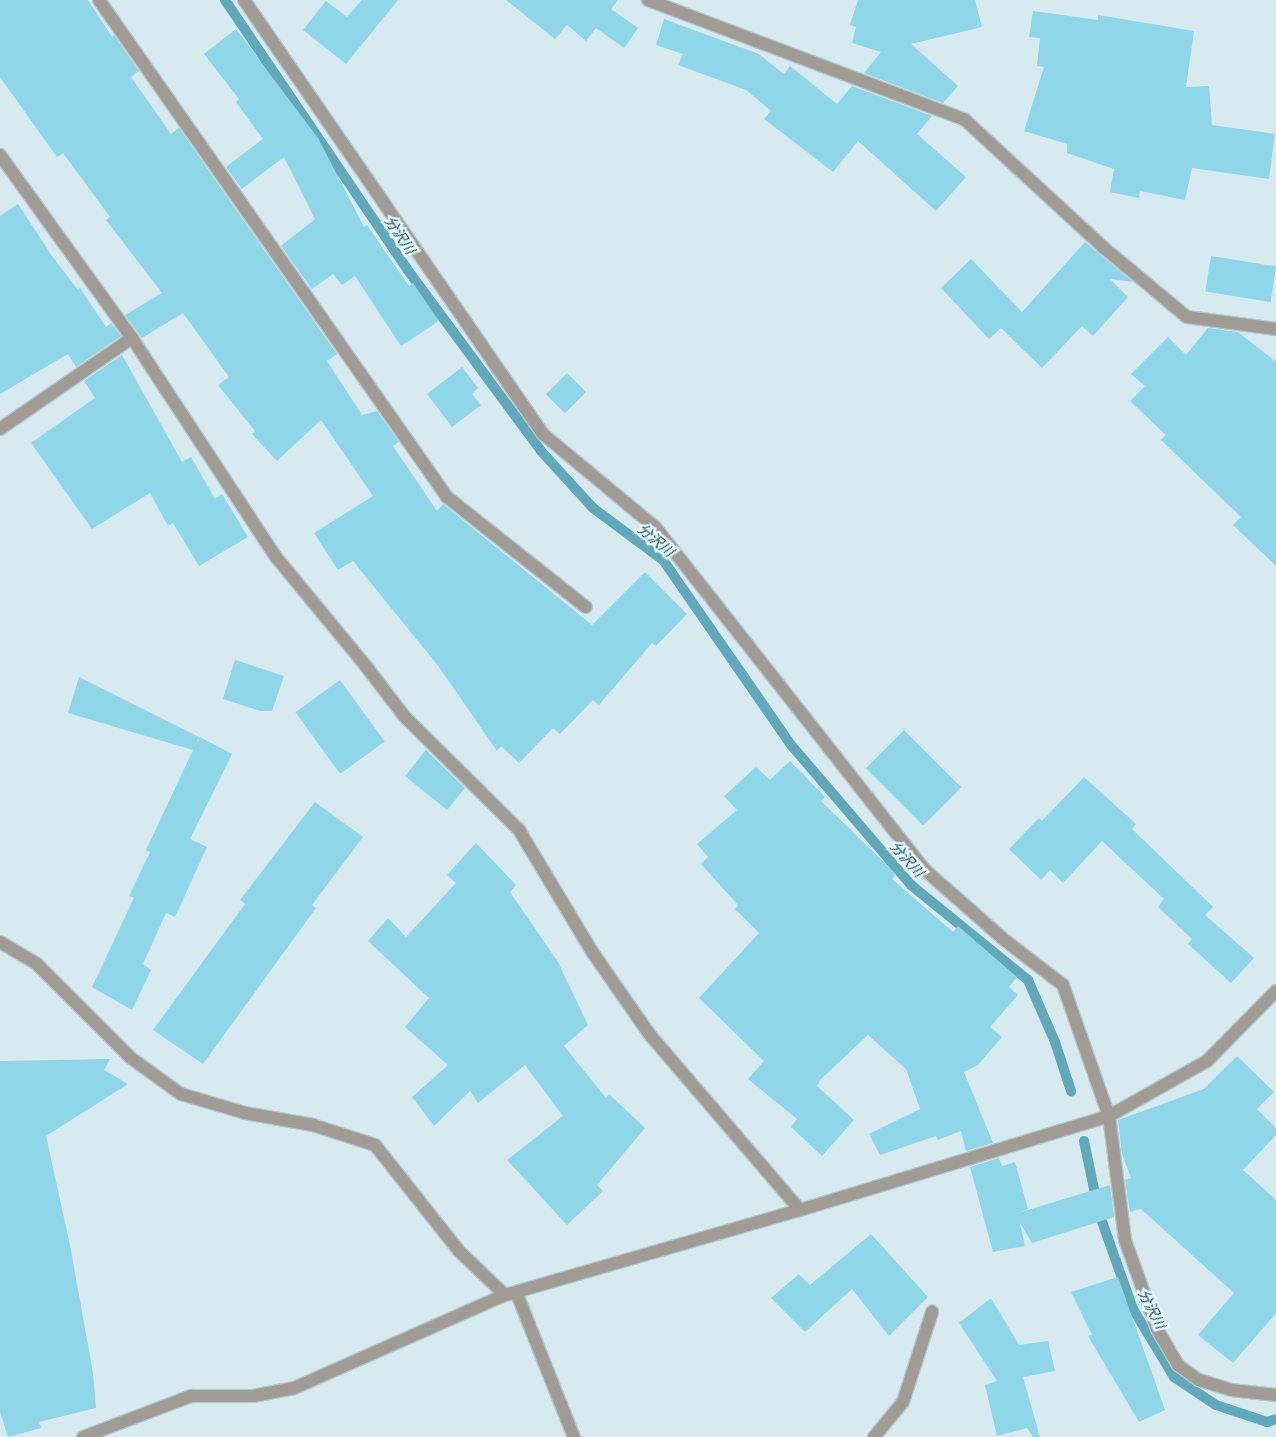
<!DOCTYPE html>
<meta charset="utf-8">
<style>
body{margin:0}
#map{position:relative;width:1276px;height:1437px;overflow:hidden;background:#d6eaf0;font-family:"DM Sans","Noto Sans JP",sans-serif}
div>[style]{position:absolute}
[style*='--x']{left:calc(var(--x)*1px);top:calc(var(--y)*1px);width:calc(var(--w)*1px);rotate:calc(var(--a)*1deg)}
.stream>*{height:10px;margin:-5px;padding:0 5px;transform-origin:5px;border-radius:5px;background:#61a8ba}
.building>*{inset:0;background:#8ed6e8;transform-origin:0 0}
.roads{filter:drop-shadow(1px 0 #b5c7cd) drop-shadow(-1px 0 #b5c7cd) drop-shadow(0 1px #b5c7cd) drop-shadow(0 -1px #b5c7cd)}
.minor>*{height:12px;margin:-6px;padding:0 6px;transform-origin:6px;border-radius:6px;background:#a19b96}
span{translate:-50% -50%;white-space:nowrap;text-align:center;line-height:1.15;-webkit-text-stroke:5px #e3f8fd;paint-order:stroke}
.water-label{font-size:14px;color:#1c3e46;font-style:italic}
</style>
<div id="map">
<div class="stream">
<div style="--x:225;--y:0;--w:325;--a:55.9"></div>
<div style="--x:407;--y:269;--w:226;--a:53.6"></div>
<div style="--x:541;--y:451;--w:77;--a:47.6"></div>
<div style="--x:593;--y:508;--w:87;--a:36.6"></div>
<div style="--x:663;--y:560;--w:226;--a:55.3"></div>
<div style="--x:792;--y:746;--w:183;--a:49.4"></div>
<div style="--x:911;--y:885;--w:151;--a:39.1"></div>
<div style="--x:1028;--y:980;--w:68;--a:66.5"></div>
<div style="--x:1055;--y:1042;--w:52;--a:71.9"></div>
<div style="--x:1084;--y:1141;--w:74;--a:78.2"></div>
<div style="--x:1099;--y:1213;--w:102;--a:70.5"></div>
<div style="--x:1133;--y:1309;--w:79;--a:58.9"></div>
<div style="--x:1174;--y:1377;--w:50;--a:33.7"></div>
<div style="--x:1216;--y:1405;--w:54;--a:18.4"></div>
<div style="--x:1267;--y:1422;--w:9;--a:-18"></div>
</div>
<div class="building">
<div style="clip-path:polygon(0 0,88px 0,112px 37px,114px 35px,139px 71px,131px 77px,171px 134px,179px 128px,337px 354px,327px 361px,362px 415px,377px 411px,399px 442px,393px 446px,437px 511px,443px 504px,592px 625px,645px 572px,687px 614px,656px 646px,652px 643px,599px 705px,593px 700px,560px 734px,553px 728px,519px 763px,501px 746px,497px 751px,439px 667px,353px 561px,338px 570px,314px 533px,373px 496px,321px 420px,277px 461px,252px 434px,255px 431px,218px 385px,229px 377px,183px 313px,142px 338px,125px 315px,162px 293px,106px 220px,110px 217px,63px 153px,57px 157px,0 77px)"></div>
<div style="clip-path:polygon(362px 0,398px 0,346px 64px,303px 30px,326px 1px,347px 17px)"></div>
<div style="clip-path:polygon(506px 0,618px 0,611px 9px,638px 28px,624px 48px,596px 28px,586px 41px,567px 25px,555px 39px)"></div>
<div style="clip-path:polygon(858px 0,975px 0,982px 27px,911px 44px,958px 86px,943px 103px,864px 73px,881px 52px,852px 43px,856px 27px,850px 25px)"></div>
<div style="clip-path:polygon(1033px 11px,1098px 20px,1098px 15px,1194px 31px,1186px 87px,1209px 86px,1212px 125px,1275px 134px,1269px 179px,1192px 168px,1185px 200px,1140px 191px,1139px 198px,1110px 192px,1114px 169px,1067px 153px,1067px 144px,1024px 131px,1044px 67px,1037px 66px,1040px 38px,1029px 37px)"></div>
<div style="clip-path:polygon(664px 19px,759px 54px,784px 74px,790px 66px,837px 104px,852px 86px,932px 116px,917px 134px,966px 177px,936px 211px,858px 141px,833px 172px,764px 119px,771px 111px,746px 90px,678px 65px,683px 54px,656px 45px)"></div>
<div style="clip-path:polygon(236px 29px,318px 138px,364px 227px,367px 225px,409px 286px,413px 283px,439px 321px,401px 346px,355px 276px,342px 285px,333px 274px,312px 289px,281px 246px,315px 219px,284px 157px,242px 189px,226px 167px,263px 139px,236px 102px,239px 99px,204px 54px)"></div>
<div style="clip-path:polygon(18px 204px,52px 256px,78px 290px,80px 288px,106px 327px,111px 323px,121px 336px,76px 367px,68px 354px,0 394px,0 216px)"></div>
<div style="clip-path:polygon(1085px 242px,1133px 282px,1110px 279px,1128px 297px,1093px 336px,1082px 326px,1042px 368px,1001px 328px,989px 339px,941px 288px,971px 259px,1022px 312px)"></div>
<div style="left:1211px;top:256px;width:66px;height:36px;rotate:9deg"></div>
<div style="clip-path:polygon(1208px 328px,1238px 332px,1276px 362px,1276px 566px,1233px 525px,1241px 517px,1161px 440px,1166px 435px,1130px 401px,1145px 386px,1131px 374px,1168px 337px,1186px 355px)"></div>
<div style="clip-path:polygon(122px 355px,182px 462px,191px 457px,215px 499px,222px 494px,248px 537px,199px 566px,173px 523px,168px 526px,150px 493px,92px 529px,31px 443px,95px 398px,84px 381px)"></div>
<div style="clip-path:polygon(462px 367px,478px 388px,472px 394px,481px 405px,452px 427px,427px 394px)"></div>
<div style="left:567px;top:373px;width:27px;height:30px;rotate:45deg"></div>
<div style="clip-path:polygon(235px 660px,284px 676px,272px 711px,261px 711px,223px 699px)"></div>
<div style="clip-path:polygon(79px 677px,199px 737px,196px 745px,200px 737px,232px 754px,190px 839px,207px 847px,175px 917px,166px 913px,143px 964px,151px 970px,132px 1010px,92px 987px,134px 898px,129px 896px,150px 852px,146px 850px,193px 750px,68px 713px)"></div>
<div style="left:340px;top:680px;width:76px;height:55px;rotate:54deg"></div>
<div style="left:904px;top:730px;width:81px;height:54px;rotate:45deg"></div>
<div style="clip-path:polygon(426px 750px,465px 788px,447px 810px,405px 776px)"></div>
<div style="clip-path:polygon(790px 761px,825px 797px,821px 801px,896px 874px,892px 879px,953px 932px,958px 926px,1017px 977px,1009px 987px,1018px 995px,990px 1027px,1002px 1037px,978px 1065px,964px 1072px,993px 1143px,966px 1151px,961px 1131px,938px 1140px,936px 1136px,880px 1155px,869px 1134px,920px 1109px,906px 1069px,868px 1035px,820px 1080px,817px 1086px,854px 1120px,822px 1156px,791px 1127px,797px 1119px,748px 1079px,764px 1061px,699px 998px,759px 933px,735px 909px,738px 905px,701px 864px,708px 857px,697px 844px,737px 810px,724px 796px,756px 767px,770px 780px)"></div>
<div style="clip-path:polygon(1084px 777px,1136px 824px,1132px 829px,1213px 907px,1205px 915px,1254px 958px,1231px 983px,1188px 944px,1192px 939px,1158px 907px,1164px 899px,1102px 841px,1063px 883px,1050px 870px,1041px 880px,1009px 849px,1039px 818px,1042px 821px)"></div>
<div style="clip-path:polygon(315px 802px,363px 837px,312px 905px,316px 908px,203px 1064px,153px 1030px,245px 904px,240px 900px)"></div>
<div style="clip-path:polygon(476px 843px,516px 885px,510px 892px,558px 962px,588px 1025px,564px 1046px,606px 1098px,609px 1094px,645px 1128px,597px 1185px,603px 1191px,567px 1225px,507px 1160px,563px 1116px,525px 1065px,478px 1103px,470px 1091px,434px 1126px,412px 1097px,448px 1065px,405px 1027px,429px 998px,368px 941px,388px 918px,406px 937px,456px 883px,447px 875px)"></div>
<div style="clip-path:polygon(1237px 1056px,1274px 1092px,1257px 1109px,1276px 1128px,1276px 1135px,1243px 1170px,1276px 1200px,1276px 1313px,1233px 1363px,1198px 1335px,1234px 1293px,1141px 1209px,1130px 1212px,1125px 1180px,1131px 1178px,1122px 1154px,1118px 1120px,1204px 1089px)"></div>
<div style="clip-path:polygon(110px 1059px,104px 1070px,128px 1084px,46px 1136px,70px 1245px,93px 1373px,96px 1408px,39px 1422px,41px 1428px,8px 1437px,0 1412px,0 1061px)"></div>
<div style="clip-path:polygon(999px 1158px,1002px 1166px,1015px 1162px,1028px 1209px,1018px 1213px,1110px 1185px,1114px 1217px,1032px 1243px,1020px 1223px,1025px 1246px,993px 1252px,970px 1167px)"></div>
<div style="clip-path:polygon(871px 1234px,928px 1297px,889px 1336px,852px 1289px,805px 1332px,771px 1298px,799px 1274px,810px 1285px)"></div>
<div style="clip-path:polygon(1118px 1277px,1165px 1410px,1139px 1422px,1088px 1336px,1092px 1335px,1071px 1292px)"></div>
<div style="clip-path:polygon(991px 1298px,1019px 1345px,1048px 1341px,1055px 1371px,1023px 1377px,1040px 1437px,1033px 1437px,1027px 1428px,997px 1436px,985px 1385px,997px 1381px,959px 1323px)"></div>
</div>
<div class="roads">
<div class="minor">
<div style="--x:99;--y:0;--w:607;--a:55"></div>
<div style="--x:447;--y:497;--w:177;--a:38.4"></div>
<div style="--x:244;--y:0;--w:527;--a:55.44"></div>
<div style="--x:543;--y:434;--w:146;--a:39.7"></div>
<div style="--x:655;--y:527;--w:437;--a:51.8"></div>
<div style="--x:925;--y:870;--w:103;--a:41.4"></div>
<div style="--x:1002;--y:938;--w:77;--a:37.6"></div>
<div style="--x:1063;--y:985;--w:139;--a:70.7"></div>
<div style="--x:1109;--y:1116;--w:125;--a:82.6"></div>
<div style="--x:1125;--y:1240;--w:95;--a:70.2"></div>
<div style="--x:1157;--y:1329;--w:42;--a:59.7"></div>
<div style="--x:1178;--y:1365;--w:26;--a:36"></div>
<div style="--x:1199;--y:1380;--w:34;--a:17"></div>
<div style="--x:1231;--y:1390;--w:45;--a:6.3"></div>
<div style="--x:648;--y:0;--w:339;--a:20.7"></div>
<div style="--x:965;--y:120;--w:188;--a:42.6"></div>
<div style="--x:1103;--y:247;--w:109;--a:39.8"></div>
<div style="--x:1187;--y:317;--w:90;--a:7.7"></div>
<div style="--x:0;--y:155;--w:226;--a:54.2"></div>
<div style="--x:0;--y:429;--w:160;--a:-34.6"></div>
<div style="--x:132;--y:338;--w:262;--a:56.7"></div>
<div style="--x:276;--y:557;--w:140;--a:50.5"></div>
<div style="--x:365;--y:665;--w:66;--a:52.4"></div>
<div style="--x:405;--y:717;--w:161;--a:44.7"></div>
<div style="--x:519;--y:830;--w:144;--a:59"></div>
<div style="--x:593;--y:953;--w:100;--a:55.2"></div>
<div style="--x:650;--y:1035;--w:230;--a:49.4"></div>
<div style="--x:0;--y:942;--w:43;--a:30.7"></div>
<div style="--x:37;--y:964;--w:133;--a:45"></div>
<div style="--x:131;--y:1058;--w:62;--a:35.8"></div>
<div style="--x:181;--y:1094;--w:67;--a:16.5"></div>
<div style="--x:245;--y:1113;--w:69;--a:10"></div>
<div style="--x:313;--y:1125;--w:65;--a:17.9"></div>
<div style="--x:375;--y:1145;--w:135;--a:51.6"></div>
<div style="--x:459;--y:1251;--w:64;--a:43.7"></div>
<div style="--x:517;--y:1294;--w:154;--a:68.3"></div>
<div style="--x:83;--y:1437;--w:116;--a:-20.8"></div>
<div style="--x:191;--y:1396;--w:62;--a:0"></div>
<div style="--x:253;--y:1396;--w:42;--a:-11"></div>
<div style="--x:294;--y:1388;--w:231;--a:-23.8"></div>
<div style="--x:505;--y:1295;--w:307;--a:-16.1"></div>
<div style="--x:800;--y:1210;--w:323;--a:-16.9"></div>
<div style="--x:1109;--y:1116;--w:112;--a:-29.3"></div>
<div style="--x:1207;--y:1061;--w:98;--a:-45.4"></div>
<div style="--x:874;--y:1437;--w:45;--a:-50.4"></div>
<div style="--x:903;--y:1402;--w:95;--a:-72.1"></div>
</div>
</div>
<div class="water-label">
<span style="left:400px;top:235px;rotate:56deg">分沢川</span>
<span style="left:656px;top:540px;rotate:40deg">分沢川</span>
<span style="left:907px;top:859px;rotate:48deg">分沢川</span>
<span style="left:1152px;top:1309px;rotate:63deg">分沢川</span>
</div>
</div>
